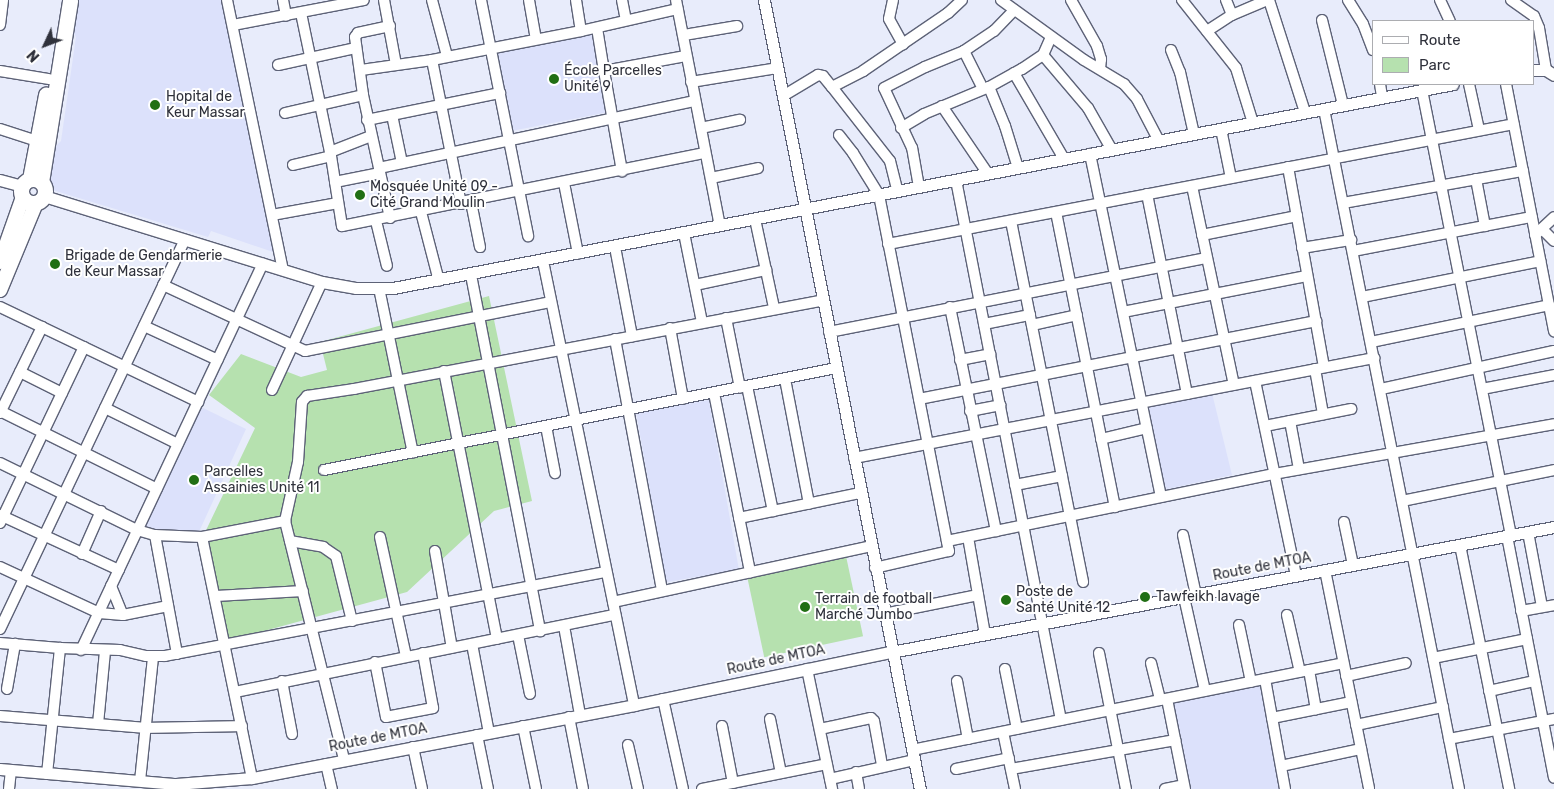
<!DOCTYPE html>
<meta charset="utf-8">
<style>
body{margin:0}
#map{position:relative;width:1554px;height:789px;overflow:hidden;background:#e8ecfb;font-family:Rubik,sans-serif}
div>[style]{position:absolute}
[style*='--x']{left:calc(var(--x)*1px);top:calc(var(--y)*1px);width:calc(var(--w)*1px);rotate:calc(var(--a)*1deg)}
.built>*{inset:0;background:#dce1fb;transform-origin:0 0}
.green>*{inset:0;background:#b6e1af;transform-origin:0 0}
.roads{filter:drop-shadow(1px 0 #5d6277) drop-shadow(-1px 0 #5d6277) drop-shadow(0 1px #5d6277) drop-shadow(0 -1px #5d6277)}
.minor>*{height:10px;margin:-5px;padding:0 5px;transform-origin:5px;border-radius:5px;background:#fff}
.tertiary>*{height:11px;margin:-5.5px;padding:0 5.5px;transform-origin:5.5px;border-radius:5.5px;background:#fff}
.secondary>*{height:14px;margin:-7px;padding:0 7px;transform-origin:7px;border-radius:7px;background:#fff}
.primary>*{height:15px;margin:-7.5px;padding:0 7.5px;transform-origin:7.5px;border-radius:7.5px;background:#fff}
.primary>.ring{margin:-7.5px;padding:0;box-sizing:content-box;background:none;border:15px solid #fff;border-radius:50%}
.dots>*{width:14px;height:14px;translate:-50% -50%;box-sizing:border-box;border:2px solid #fff;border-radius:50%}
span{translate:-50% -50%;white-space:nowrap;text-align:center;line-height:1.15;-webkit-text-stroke:4px #fff;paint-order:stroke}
.poi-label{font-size:14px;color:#2f313b}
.left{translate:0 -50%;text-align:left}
.street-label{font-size:14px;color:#2f313b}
.legend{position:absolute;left:1372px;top:20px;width:162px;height:65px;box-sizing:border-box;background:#fff;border:1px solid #acadb1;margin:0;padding:6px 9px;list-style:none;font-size:15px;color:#2f313b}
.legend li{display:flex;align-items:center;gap:10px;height:25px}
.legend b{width:25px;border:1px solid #acadb1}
.north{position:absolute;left:20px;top:20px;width:50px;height:50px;-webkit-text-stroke:4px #fff;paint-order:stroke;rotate:227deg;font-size:14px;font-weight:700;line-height:20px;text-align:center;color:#2f313b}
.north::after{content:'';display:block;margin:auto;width:18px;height:22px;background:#2f313b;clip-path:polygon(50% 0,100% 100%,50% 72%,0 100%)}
</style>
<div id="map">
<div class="built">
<div style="clip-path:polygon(75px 0,224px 0,273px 252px,211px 231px,208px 237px,49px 189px,52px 150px,61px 141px,76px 37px,70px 26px)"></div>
<div style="left:595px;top:27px;width:86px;height:102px;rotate:79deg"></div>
<div style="clip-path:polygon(1212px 393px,1232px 475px,1167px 489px,1161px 481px,1145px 407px)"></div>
<div style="left:709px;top:400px;width:172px;height:74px;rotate:80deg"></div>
<div style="clip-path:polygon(199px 406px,246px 429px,198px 534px,142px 531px)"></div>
<div style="clip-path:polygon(1260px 684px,1281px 789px,1190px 789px,1172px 702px)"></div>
</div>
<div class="green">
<div style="clip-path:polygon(489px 296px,532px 501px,494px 511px,407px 592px,224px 642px,198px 547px,255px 428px,209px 395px,241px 354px,301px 377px,327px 370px,320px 342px)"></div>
<div style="left:846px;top:556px;width:82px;height:101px;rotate:78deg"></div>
</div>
<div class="roads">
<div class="minor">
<div style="--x:227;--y:0;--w:276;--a:78.3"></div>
<div style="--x:283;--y:0;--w:16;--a:79"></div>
<div style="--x:384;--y:0;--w:66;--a:79.5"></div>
<div style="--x:432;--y:0;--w:58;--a:75"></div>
<div style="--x:481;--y:0;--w:241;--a:78.7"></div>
<div style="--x:529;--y:0;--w:39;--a:80"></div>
<div style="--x:576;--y:0;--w:31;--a:81"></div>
<div style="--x:622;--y:0;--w:20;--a:79"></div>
<div style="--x:676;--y:0;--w:230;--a:79"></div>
<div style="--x:893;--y:0;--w:19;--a:102"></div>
<div style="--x:889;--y:19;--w:29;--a:61"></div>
<div style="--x:1001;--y:0;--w:102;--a:35.9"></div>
<div style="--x:1084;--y:60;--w:47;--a:31"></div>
<div style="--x:1124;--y:84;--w:20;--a:49"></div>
<div style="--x:1137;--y:99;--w:47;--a:62.4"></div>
<div style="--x:1071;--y:0;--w:53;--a:60.5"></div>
<div style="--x:1097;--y:46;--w:14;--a:73"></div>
<div style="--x:1101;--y:59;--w:9;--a:96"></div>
<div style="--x:1182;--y:0;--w:87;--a:51.5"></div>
<div style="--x:1236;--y:68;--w:58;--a:72.8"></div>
<div style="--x:1226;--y:0;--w:16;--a:68"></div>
<div style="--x:1269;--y:0;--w:118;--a:72.2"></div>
<div style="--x:1348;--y:0;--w:28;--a:58"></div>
<div style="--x:1363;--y:24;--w:28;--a:69"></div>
<div style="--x:1440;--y:0;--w:23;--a:65"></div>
<div style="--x:1511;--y:0;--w:28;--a:35"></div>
<div style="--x:1534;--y:16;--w:13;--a:67"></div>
<div style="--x:1539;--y:28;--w:43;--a:80.5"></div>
<div style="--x:301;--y:13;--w:146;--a:78.2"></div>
<div style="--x:331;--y:156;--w:71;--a:81.1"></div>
<div style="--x:342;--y:226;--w:370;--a:-11.4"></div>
<div style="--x:1322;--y:20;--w:88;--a:76.1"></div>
<div style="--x:0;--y:25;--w:25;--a:-83"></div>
<div style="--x:233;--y:25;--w:133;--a:-10.8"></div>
<div style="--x:390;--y:26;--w:33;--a:168"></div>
<div style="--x:358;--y:33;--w:5;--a:127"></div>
<div style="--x:355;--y:37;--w:59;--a:82.1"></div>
<div style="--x:363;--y:95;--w:126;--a:77.6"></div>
<div style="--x:597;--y:28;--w:44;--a:80.8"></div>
<div style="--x:604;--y:71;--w:83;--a:-10.4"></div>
<div style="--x:1207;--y:31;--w:30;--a:-33"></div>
<div style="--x:1232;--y:15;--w:38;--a:-23"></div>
<div style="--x:684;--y:35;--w:54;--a:-9.6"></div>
<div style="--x:1171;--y:50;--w:24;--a:68"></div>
<div style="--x:1180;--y:72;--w:64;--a:77.3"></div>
<div style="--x:964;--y:51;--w:42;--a:63.4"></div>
<div style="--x:1043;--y:55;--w:70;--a:49.7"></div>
<div style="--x:1088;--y:108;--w:48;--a:60.3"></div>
<div style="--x:432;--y:60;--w:147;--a:78.6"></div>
<div style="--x:278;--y:65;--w:80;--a:-12.3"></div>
<div style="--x:361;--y:70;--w:72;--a:-8"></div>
<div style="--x:432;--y:60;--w:152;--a:-11"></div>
<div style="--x:581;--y:31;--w:99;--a:-12.8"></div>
<div style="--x:0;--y:71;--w:50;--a:9.3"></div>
<div style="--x:604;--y:71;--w:102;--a:79.8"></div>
<div style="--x:1014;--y:73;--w:99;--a:59.8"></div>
<div style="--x:691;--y:82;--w:87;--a:-9.2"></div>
<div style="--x:1380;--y:84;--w:13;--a:81"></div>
<div style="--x:1469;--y:84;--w:47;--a:77.7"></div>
<div style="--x:1506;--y:84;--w:252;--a:79"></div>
<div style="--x:832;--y:87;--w:94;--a:51.9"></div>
<div style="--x:890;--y:161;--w:32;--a:76"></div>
<div style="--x:989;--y:87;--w:42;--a:67.7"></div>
<div style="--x:1005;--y:126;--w:44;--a:72.8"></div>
<div style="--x:1422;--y:90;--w:455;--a:78.7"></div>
<div style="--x:783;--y:96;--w:41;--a:-31"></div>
<div style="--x:818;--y:75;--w:5;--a:11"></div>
<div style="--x:823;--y:76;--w:14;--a:51"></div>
<div style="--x:832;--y:87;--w:35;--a:-27"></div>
<div style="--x:863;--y:71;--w:103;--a:-34.3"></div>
<div style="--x:948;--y:13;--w:19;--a:-43"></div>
<div style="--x:942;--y:106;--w:82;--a:55.9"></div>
<div style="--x:1324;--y:109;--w:693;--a:78.77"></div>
<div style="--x:285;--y:113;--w:80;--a:-13"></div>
<div style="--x:392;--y:115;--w:49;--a:78.2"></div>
<div style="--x:367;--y:120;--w:136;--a:-11.5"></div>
<div style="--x:701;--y:128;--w:40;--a:-12"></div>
<div style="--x:901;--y:128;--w:27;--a:-31"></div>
<div style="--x:924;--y:114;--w:70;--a:-22.6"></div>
<div style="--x:989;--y:87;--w:38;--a:-29"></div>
<div style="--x:1022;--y:69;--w:25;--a:-34"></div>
<div style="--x:1043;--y:55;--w:20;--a:-66"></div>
<div style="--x:0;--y:129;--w:39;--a:18"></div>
<div style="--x:1221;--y:129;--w:50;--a:78.5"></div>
<div style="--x:839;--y:135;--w:23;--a:52"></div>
<div style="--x:853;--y:153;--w:49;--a:58.2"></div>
<div style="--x:879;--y:195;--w:363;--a:78.9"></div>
<div style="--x:949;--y:551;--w:76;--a:167.1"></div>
<div style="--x:330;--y:152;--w:44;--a:-21.3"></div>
<div style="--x:1090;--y:154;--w:350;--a:78.3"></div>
<div style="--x:293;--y:165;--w:39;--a:-13"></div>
<div style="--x:1288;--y:167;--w:203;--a:79.8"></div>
<div style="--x:379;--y:168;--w:323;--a:-12"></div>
<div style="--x:711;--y:178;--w:48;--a:-12"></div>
<div style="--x:1476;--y:179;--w:48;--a:79.2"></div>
<div style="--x:956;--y:180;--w:550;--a:79"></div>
<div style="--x:335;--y:182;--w:46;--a:-11.3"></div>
<div style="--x:564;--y:183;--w:72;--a:78.8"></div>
<div style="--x:1192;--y:186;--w:203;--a:78.1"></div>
<div style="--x:919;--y:187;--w:40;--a:-100"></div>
<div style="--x:912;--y:148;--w:66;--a:-115"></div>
<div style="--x:884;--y:88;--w:46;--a:-27.1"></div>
<div style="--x:925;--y:67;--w:42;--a:-22.3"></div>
<div style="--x:964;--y:51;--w:36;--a:-34"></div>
<div style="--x:994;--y:31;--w:29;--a:-46"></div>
<div style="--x:1147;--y:194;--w:204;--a:78.7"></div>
<div style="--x:471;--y:202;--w:46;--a:78.7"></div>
<div style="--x:1343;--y:203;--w:183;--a:-10.1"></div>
<div style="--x:421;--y:212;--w:71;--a:75.4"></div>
<div style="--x:1056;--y:212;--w:301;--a:78.7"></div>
<div style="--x:272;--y:215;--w:67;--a:-10.3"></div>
<div style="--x:755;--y:219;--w:91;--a:77.9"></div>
<div style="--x:376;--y:221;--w:46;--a:76.3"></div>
<div style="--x:1011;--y:221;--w:368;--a:78.7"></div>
<div style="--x:1542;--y:229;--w:17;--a:45"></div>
<div style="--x:684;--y:233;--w:91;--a:78.6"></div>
<div style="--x:1202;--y:235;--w:97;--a:-11.3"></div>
<div style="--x:1535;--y:235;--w:26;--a:-43"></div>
<div style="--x:888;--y:244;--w:637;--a:-10.85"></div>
<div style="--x:615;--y:247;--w:91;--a:79.2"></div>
<div style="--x:1302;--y:248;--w:50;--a:-9.3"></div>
<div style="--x:1353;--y:251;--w:182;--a:-10.8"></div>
<div style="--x:543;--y:261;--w:453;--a:78.4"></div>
<div style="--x:471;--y:275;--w:363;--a:79"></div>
<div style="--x:163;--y:285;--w:157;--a:24.9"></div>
<div style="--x:305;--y:351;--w:251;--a:-11.3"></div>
<div style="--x:695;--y:285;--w:73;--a:-11.9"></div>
<div style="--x:379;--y:288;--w:168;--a:78.4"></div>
<div style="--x:1362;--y:297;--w:182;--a:-11.4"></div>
<div style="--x:0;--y:307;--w:220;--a:25.6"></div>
<div style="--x:950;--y:307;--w:229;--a:78.4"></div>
<div style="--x:1123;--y:312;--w:187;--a:-11.1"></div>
<div style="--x:726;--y:318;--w:71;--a:78.7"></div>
<div style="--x:984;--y:324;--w:47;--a:-11.1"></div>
<div style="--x:1032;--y:325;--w:46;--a:-12.5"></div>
<div style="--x:144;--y:326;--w:81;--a:24.7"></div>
<div style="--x:670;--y:328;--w:72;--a:79.6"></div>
<div style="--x:829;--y:332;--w:385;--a:-11.1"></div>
<div style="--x:615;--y:339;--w:256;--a:79.4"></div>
<div style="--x:1371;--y:342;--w:182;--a:-11.7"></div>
<div style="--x:960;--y:360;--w:31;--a:-11"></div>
<div style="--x:1315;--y:369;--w:46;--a:79.9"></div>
<div style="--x:444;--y:371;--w:273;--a:78.8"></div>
<div style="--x:20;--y:372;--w:47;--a:26.6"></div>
<div style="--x:785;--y:379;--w:127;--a:79.1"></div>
<div style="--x:1255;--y:381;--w:199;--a:78.1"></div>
<div style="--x:747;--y:386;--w:128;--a:78.3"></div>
<div style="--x:1381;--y:389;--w:177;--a:-12.4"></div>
<div style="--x:1482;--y:389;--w:73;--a:-11"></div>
<div style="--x:272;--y:390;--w:119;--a:-65.2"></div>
<div style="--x:714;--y:393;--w:183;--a:78.6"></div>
<div style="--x:919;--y:399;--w:405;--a:-11.1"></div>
<div style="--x:105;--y:408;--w:81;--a:26.3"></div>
<div style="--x:0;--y:411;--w:175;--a:26.4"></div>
<div style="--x:970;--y:411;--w:31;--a:-11"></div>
<div style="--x:0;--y:413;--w:96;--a:-64"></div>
<div style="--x:1290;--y:421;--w:49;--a:79.4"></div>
<div style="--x:546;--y:426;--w:48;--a:79.2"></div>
<div style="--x:1265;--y:426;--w:88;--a:-11.2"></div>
<div style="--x:1101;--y:439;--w:47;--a:-13.4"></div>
<div style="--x:854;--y:458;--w:530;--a:-10.89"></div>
<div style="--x:0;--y:463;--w:153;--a:26.1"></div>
<div style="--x:137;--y:530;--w:19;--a:16"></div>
<div style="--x:155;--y:535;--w:121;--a:79.5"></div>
<div style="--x:324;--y:470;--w:522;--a:-11.27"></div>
<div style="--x:1015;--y:485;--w:48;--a:-10.8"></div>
<div style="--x:1402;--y:501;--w:155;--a:-11.5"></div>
<div style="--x:0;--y:515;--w:131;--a:24.8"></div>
<div style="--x:739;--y:518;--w:124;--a:-11.7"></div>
<div style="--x:285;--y:521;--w:60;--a:-77.6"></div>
<div style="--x:298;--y:462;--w:60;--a:-86.2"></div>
<div style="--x:302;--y:402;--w:8;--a:-50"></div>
<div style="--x:307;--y:396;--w:48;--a:-8.5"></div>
<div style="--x:354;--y:389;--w:477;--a:-10.7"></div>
<div style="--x:1344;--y:522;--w:44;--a:78.2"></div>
<div style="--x:0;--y:523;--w:195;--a:-64.5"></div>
<div style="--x:1528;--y:532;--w:76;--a:79.4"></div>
<div style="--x:155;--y:535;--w:47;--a:2.4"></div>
<div style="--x:202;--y:537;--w:85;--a:-10.9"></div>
<div style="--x:285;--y:521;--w:246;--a:76.1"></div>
<div style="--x:1183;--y:535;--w:61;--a:77.8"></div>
<div style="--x:1507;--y:536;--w:246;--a:79"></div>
<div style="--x:202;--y:537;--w:246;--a:78.3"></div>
<div style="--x:380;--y:537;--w:122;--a:77.7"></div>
<div style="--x:968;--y:537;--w:98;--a:80.1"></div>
<div style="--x:290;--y:541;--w:34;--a:10"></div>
<div style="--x:323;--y:547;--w:16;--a:35"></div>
<div style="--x:336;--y:556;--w:67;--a:76.2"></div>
<div style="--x:947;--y:541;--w:334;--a:-11.6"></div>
<div style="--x:1274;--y:474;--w:284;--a:-10.1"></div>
<div style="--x:1460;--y:545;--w:249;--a:78.6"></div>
<div style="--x:435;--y:551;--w:98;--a:80.1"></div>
<div style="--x:82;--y:554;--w:47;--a:-66.2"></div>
<div style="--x:0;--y:567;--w:109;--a:24.9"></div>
<div style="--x:99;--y:613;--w:24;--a:5"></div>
<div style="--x:123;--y:615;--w:46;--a:-11.3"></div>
<div style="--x:1325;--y:570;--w:223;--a:78.6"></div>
<div style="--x:111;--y:586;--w:31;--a:68"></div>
<div style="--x:216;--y:596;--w:87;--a:-3.3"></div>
<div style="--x:1184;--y:597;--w:96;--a:77.4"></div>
<div style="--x:613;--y:602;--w:264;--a:-12.2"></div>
<div style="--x:1521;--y:611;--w:34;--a:-10"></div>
<div style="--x:884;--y:614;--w:96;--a:-11.4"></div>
<div style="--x:1287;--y:615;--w:58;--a:77.2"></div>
<div style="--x:1239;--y:625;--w:58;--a:78.1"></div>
<div style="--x:564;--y:626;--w:90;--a:79.8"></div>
<div style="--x:0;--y:629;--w:431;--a:-64.6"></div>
<div style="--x:518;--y:635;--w:60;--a:78.5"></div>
<div style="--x:0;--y:643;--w:60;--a:4.8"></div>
<div style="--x:60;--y:648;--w:60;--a:1.9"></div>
<div style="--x:120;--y:650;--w:27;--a:13"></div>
<div style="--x:146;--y:656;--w:19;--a:0"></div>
<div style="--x:165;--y:656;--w:449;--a:-10.8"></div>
<div style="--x:472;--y:644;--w:91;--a:79.2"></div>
<div style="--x:81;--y:650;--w:427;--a:-64.8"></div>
<div style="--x:1099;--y:653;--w:139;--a:78.8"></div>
<div style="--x:1433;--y:658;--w:96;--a:-11.4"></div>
<div style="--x:375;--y:662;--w:56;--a:78.7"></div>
<div style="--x:386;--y:717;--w:48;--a:-10.8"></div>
<div style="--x:433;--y:708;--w:56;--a:-100.3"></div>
<div style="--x:1151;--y:663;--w:38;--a:76"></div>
<div style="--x:807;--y:669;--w:123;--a:78.2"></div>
<div style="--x:1005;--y:669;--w:61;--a:78.7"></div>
<div style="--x:1309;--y:670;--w:40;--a:80"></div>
<div style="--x:1346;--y:676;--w:61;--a:-12.2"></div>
<div style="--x:1265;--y:679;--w:112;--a:79.7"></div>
<div style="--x:282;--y:681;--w:54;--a:79.3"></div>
<div style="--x:957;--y:681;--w:59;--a:79.3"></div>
<div style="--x:7;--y:689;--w:46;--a:-79.9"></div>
<div style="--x:1489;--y:691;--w:47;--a:-12.3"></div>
<div style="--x:235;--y:692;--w:388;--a:-11.5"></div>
<div style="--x:663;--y:699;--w:92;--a:77.5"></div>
<div style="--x:1167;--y:699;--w:92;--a:78.7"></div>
<div style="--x:0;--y:716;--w:147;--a:4.7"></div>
<div style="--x:147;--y:728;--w:95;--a:-1.2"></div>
<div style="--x:569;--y:717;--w:73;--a:79"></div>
<div style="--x:1272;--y:718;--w:81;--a:-11.4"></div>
<div style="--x:770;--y:719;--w:55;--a:78.5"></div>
<div style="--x:98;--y:724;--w:73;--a:-84.5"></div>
<div style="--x:1356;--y:725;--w:89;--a:-11.7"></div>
<div style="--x:523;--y:726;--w:64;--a:78.3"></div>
<div style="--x:722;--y:726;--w:58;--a:79.1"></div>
<div style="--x:820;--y:729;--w:52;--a:-12.2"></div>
<div style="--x:871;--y:718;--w:4;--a:45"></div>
<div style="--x:874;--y:721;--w:45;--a:79.7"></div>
<div style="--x:1003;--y:732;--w:58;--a:78.1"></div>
<div style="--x:477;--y:735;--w:55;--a:78.5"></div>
<div style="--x:1449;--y:739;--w:107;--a:-10.8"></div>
<div style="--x:628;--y:745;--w:45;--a:77.2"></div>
<div style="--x:413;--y:747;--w:43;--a:77.9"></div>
<div style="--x:912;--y:750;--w:440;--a:-11.4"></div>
<div style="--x:326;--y:764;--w:26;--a:77"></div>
<div style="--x:1281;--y:766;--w:82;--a:-12"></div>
<div style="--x:956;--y:769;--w:54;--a:-11.7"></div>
<div style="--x:1011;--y:769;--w:167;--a:-10"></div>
<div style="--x:856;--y:772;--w:17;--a:80"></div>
<div style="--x:47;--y:774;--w:127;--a:-84.1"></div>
<div style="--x:830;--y:779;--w:86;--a:-12.7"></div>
<div style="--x:140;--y:781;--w:125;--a:-84"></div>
<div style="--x:9;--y:789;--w:19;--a:-84"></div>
<div style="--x:702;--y:789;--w:127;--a:-11.3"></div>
<div style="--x:1165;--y:789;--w:19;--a:-12"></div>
</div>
<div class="tertiary">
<div style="--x:764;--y:0;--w:804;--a:78.82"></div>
<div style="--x:1533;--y:70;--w:13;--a:0"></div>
<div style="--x:1546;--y:70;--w:9;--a:32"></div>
<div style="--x:0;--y:180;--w:23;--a:15"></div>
<div style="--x:44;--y:196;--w:291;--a:17.2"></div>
<div style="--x:322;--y:282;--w:35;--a:10"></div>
<div style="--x:356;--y:288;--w:37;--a:0"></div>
<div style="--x:393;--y:288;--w:1079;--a:-10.89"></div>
<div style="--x:0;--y:769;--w:177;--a:4.9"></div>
<div style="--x:176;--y:784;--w:76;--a:-4.5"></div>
<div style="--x:252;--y:778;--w:389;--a:-10.8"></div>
<div style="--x:634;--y:705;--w:262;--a:-11.7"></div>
<div style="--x:891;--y:652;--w:675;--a:-10.68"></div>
</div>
<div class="secondary">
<div style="--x:0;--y:262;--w:69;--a:-70.5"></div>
<div style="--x:0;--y:290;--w:94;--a:-67.5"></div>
</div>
<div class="primary">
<div class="ring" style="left:21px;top:179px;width:9px;height:9px"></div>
<div style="--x:30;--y:179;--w:86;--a:-79.2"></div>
<div style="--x:41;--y:182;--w:184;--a:-80.9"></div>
</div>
</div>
<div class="dots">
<div style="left:554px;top:79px;background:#216f14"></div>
<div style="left:155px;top:105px;background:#216f14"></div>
<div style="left:360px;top:195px;background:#216f14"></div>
<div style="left:55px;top:264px;background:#216f14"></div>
<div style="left:194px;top:480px;background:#216f14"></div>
<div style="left:1145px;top:597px;background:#216f14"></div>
<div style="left:1006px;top:600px;background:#216f14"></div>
<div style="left:805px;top:607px;background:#216f14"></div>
</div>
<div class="poi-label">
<span class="left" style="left:564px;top:79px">École Parcelles<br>Unité 9</span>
<span class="left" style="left:166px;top:105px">Hopital de<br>Keur Massar</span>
<span class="left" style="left:370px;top:195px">Mosquée Unité 09 -<br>Cité Grand Moulin</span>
<span class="left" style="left:65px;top:264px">Brigade de Gendarmerie<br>de Keur Massar</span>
<span class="left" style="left:204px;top:480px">Parcelles<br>Assainies Unité 11</span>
<span class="left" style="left:1016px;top:600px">Poste de<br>Santé Unité 12</span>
<span class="left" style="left:1156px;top:597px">Tawfeikh lavage</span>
<span class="left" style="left:815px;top:607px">Terrain de football<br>Marché Jumbo</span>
</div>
<div class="street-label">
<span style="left:1262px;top:567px;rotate:-11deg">Route de MTOA</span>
<span style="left:776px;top:660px;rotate:-12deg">Route de MTOA</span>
<span style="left:378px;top:738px;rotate:-11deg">Route de MTOA</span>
</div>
<ul class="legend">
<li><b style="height:6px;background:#fff"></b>Route</li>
<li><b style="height:14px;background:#b6e1af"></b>Parc</li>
</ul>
<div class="north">N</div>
</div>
